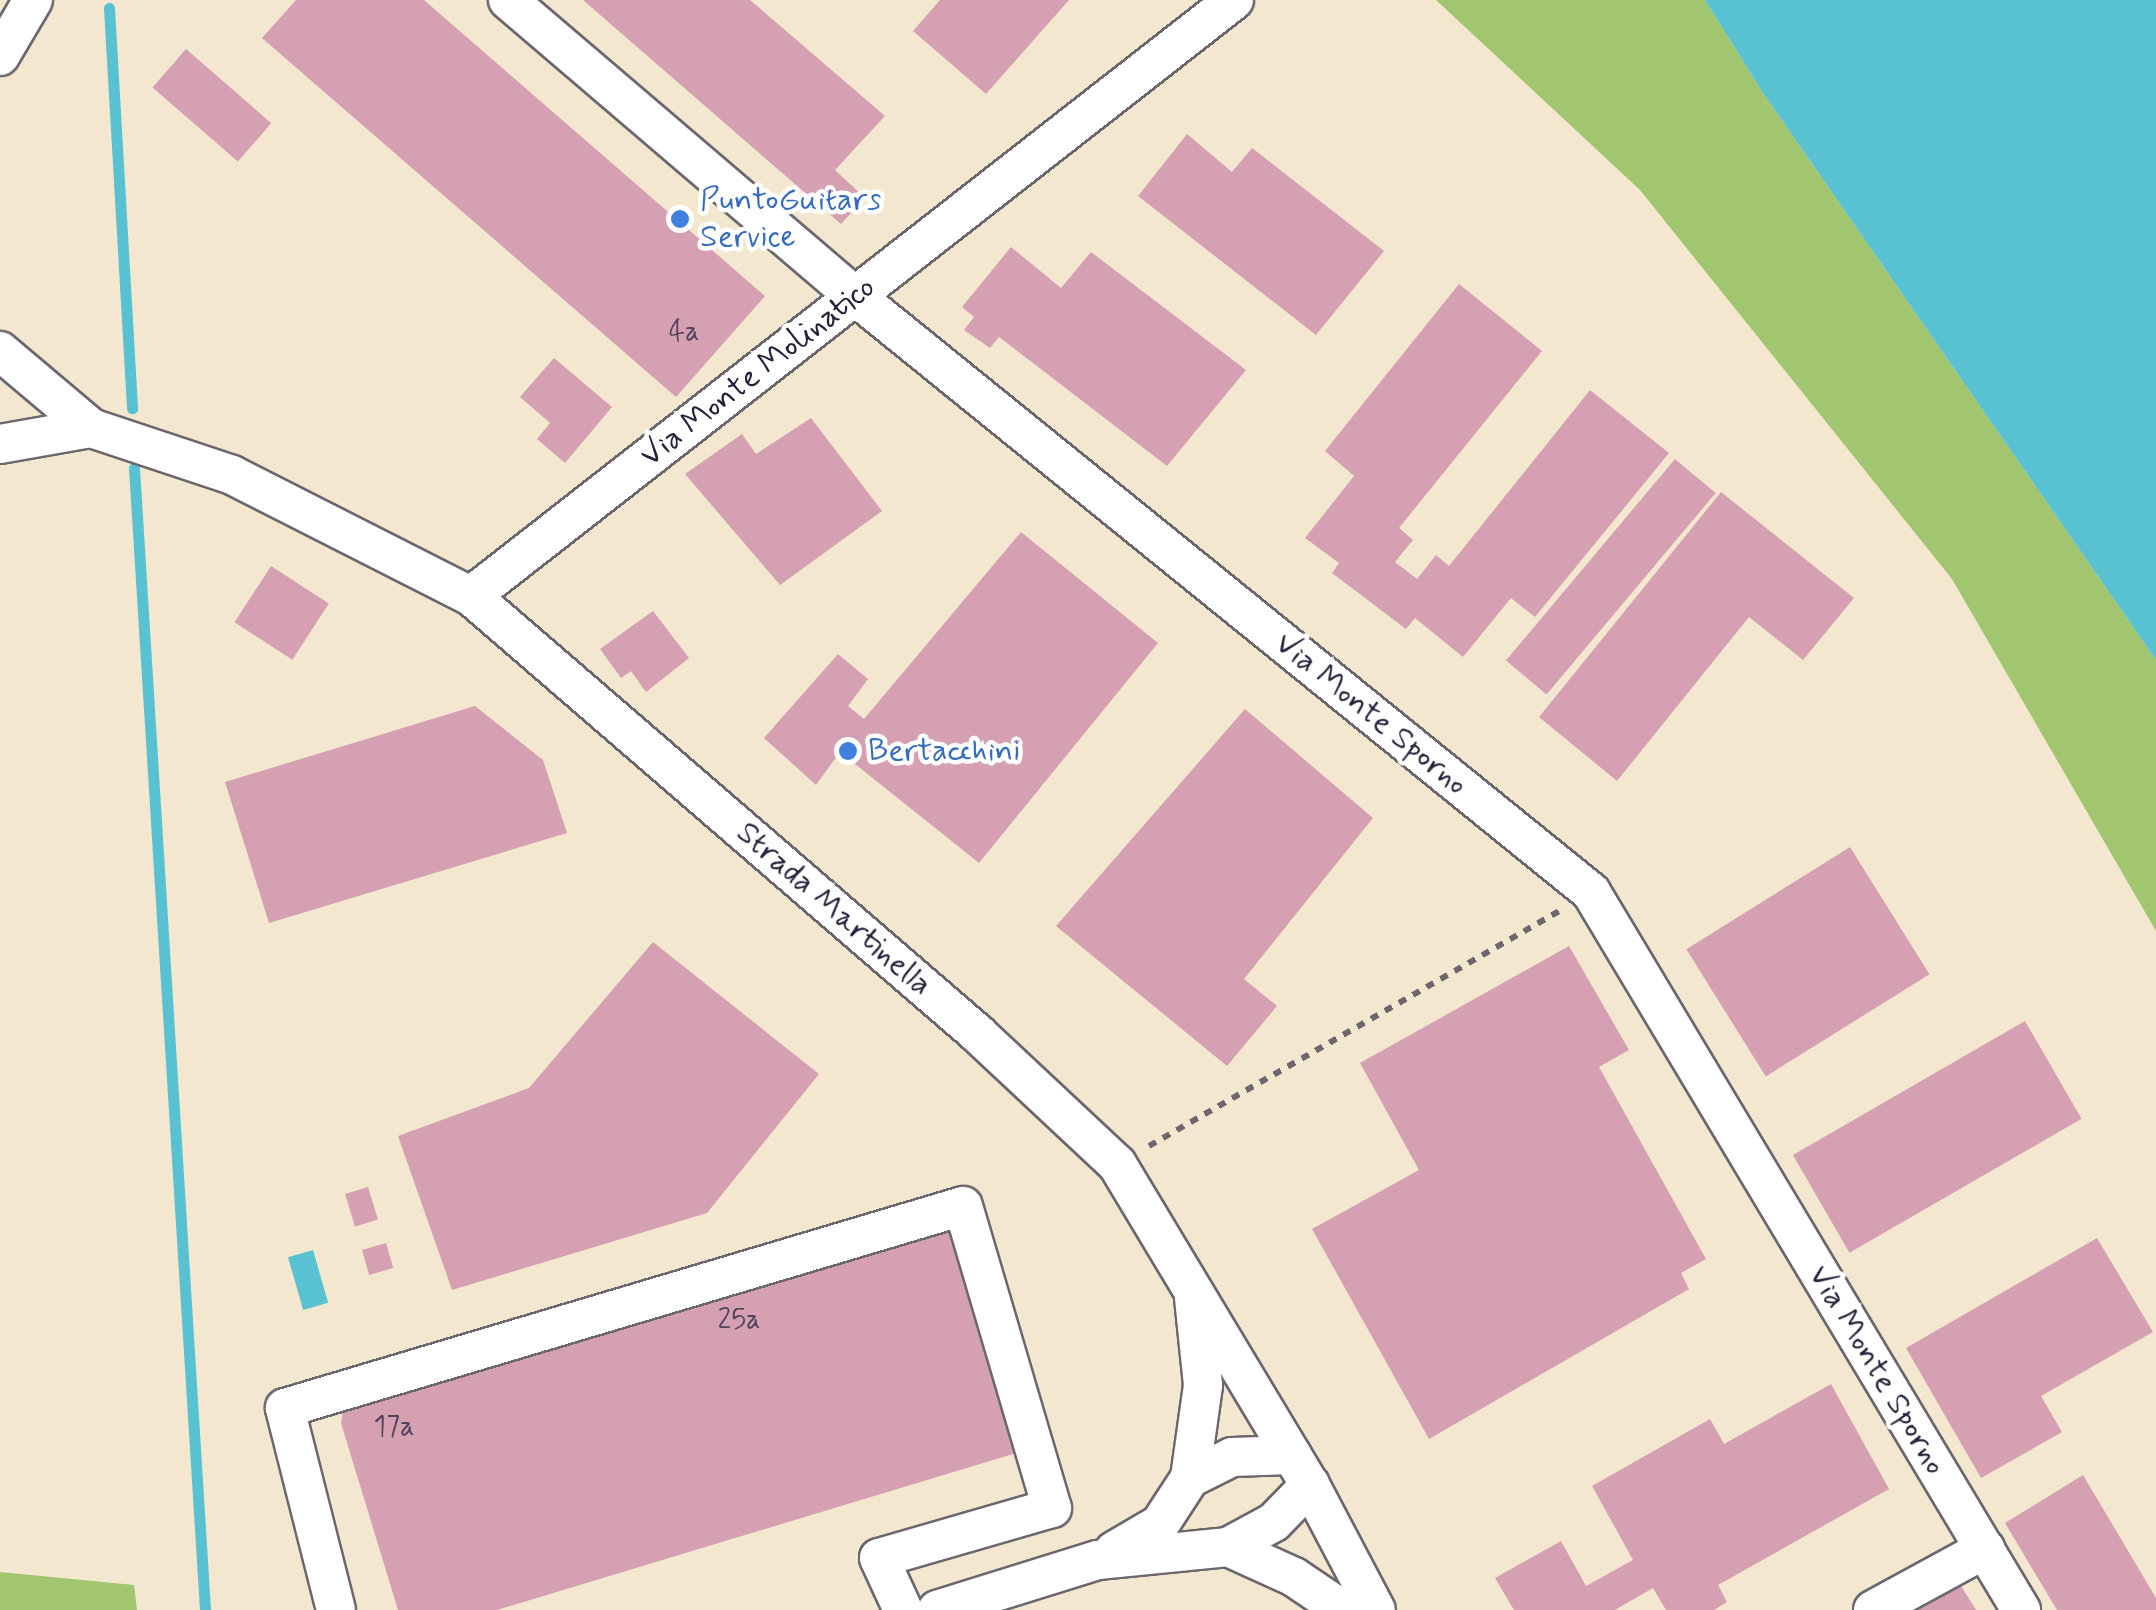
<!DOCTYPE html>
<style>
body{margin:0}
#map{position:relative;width:2156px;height:1610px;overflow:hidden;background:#f4e7d0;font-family:Mynerve,sans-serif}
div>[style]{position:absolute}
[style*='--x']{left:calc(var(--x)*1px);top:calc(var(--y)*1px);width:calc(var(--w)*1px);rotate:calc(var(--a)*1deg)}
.green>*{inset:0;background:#a2c670}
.water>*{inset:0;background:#58c2d3;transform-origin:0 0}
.stream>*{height:11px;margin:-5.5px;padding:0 5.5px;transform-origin:5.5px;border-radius:5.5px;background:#58c2d3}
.building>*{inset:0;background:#d6a0b3;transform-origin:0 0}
.path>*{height:6px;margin-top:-3px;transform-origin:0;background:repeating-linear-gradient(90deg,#6c676f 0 8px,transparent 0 16px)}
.roads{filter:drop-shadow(2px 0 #6c676f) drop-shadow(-2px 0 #6c676f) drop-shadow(0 2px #6c676f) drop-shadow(0 -2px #6c676f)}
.minor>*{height:38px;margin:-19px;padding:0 19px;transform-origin:19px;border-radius:19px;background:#fff}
.dots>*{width:28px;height:28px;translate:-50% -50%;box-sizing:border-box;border:5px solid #fff;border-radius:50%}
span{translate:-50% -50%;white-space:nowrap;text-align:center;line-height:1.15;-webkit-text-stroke:9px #fff;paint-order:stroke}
.number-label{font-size:28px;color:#4f4259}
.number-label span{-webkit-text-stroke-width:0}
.shop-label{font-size:32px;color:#366cbe}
.left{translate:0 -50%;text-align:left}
.street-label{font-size:32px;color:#22223b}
</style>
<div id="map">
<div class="green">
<div style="clip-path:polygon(1436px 0,1705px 0,1761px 90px,2156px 660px,2156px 931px,1952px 579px,1640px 190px)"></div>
<div style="clip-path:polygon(0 1572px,134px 1585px,137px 1610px,0 1610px)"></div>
</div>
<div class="water">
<div style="clip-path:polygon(1705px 0,2156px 0,2156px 660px,1761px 90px)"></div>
<div style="left:313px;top:1250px;width:55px;height:26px;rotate:74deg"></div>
</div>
<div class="stream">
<div style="--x:109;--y:8;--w:401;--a:86.7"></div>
<div style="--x:134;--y:468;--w:1144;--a:86.44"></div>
</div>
<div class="building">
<div style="clip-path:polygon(296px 0,424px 0,765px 296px,676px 397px,262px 38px)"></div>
<div style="clip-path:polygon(583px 0,750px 0,885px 116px,835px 170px,865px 198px,841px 224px)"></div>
<div style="clip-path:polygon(940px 0,1069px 0,986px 94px,913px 31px)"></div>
<div style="left:186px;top:49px;width:113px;height:51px;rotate:41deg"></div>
<div style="clip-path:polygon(1187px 134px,1232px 172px,1252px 148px,1384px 251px,1316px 335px,1138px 196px)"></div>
<div style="clip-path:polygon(1011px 247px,1061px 288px,1091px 252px,1246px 370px,1167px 466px,999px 337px,990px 348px,964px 330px,974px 317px,962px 307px)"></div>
<div style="clip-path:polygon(1459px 284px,1542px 351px,1399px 528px,1413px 540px,1395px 562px,1417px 579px,1436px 555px,1449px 566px,1590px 390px,1669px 453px,1535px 617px,1511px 598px,1463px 657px,1415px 618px,1406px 629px,1332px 573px,1339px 563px,1305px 538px,1354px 476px,1325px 451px)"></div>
<div style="clip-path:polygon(554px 358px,612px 407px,565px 463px,537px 439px,550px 423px,520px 397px)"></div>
<div style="clip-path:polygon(811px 418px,882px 511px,780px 585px,685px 474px,742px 434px,756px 454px)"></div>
<div style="left:1675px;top:459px;width:53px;height:263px;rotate:40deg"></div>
<div style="clip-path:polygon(1721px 492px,1854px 598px,1803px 660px,1749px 617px,1617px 781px,1539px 717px)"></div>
<div style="clip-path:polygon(1021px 532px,1158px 643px,979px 863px,840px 752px,816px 785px,764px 738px,838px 654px,868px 679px,848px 706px,864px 719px)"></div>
<div style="left:271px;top:566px;width:69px;height:67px;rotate:33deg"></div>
<div style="clip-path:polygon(653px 611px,689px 658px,646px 692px,631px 671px,621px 678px,600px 649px)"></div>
<div style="clip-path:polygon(475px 706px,543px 760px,567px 833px,269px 923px,225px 782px)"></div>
<div style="clip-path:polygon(1245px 709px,1373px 818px,1244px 979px,1277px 1006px,1227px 1066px,1056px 926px)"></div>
<div style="left:1850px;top:847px;width:150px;height:193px;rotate:58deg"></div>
<div style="clip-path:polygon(653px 942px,819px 1074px,707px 1213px,452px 1290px,398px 1136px,529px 1088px)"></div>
<div style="clip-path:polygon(1569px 946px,1629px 1050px,1599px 1067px,1706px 1259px,1681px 1273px,1689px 1289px,1429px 1439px,1312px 1229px,1419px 1170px,1360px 1063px)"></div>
<div style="left:2025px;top:1021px;width:113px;height:268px;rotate:60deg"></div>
<div style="left:368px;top:1187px;width:34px;height:24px;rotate:73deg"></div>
<div style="clip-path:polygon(951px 1228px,1020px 1452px,497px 1610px,398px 1610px,341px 1423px,343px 1412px)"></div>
<div style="clip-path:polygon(2097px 1238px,2153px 1332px,2041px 1396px,2062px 1432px,1981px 1478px,1906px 1348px)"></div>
<div style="left:386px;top:1243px;width:26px;height:25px;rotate:74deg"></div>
<div style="clip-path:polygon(1831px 1384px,1889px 1489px,1718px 1585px,1727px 1602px,1714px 1610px,1666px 1610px,1653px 1588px,1615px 1610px,1514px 1610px,1495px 1578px,1561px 1541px,1586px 1586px,1633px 1560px,1592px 1486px,1710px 1419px,1724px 1444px)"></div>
<div style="clip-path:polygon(2083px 1475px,2156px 1598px,2156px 1610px,2057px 1610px,2005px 1523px)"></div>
<div style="clip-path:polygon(1961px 1586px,1976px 1610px,1919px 1610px)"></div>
</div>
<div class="path">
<div style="--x:1149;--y:1146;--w:473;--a:-29.8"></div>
</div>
<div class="roads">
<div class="minor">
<div style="--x:508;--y:0;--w:456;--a:40.5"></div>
<div style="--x:855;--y:296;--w:947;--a:39"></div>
<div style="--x:1591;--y:892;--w:837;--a:59.08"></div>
<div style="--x:0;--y:56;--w:65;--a:-59.5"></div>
<div style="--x:0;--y:351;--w:119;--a:40.2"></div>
<div style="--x:91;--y:428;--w:149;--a:18.4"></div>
<div style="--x:232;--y:475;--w:268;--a:26.9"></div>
<div style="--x:471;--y:596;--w:670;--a:40.82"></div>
<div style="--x:978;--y:1034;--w:190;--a:43.1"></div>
<div style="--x:1117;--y:1164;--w:375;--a:59"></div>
<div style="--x:1310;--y:1485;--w:141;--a:62.2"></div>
<div style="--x:0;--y:444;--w:92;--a:-10"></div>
<div style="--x:471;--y:596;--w:968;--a:-37.99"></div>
<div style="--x:1190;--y:1478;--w:47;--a:-26.6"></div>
<div style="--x:1232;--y:1457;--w:60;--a:-1.9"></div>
<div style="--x:1228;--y:1547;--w:52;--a:-28.5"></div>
<div style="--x:1274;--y:1522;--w:52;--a:-45.8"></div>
<div style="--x:1114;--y:1551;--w:53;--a:-30.4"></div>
<div style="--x:1160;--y:1524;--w:55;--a:-56.9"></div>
<div style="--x:1190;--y:1478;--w:94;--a:-82"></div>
<div style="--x:1203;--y:1385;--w:87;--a:-95.9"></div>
<div style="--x:336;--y:1610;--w:208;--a:-104.2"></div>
<div style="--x:285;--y:1408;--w:707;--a:-16.59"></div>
<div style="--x:963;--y:1206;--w:315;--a:73.6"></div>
<div style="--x:1052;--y:1508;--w:180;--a:163.9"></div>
<div style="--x:879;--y:1558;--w:57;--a:65.2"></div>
<div style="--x:937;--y:1610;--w:169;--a:-17.3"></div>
<div style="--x:1098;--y:1560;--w:131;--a:-5.7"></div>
<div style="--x:1228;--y:1547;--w:72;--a:24.4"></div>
<div style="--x:1294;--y:1577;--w:59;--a:34"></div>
<div style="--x:1873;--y:1610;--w:128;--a:-28.6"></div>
</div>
</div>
<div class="dots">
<div style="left:680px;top:219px;background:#3f7fe0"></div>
<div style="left:848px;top:751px;background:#3f7fe0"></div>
</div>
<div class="number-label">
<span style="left:684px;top:333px">4a</span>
<span style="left:739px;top:1321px">25a</span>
<span style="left:394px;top:1428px">17a</span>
</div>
<div class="shop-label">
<span class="left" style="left:700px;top:219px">PuntoGuitars<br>Service</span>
<span class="left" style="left:868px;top:751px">Bertacchini</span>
</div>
<div class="street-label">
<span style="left:758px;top:372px;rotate:-38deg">Via Monte Molinatico</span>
<span style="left:1371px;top:714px;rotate:39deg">Via Monte Sporno</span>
<span style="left:834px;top:909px;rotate:41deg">Strada Martinella</span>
<span style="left:1877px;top:1370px;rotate:59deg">Via Monte Sporno</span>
</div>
</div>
